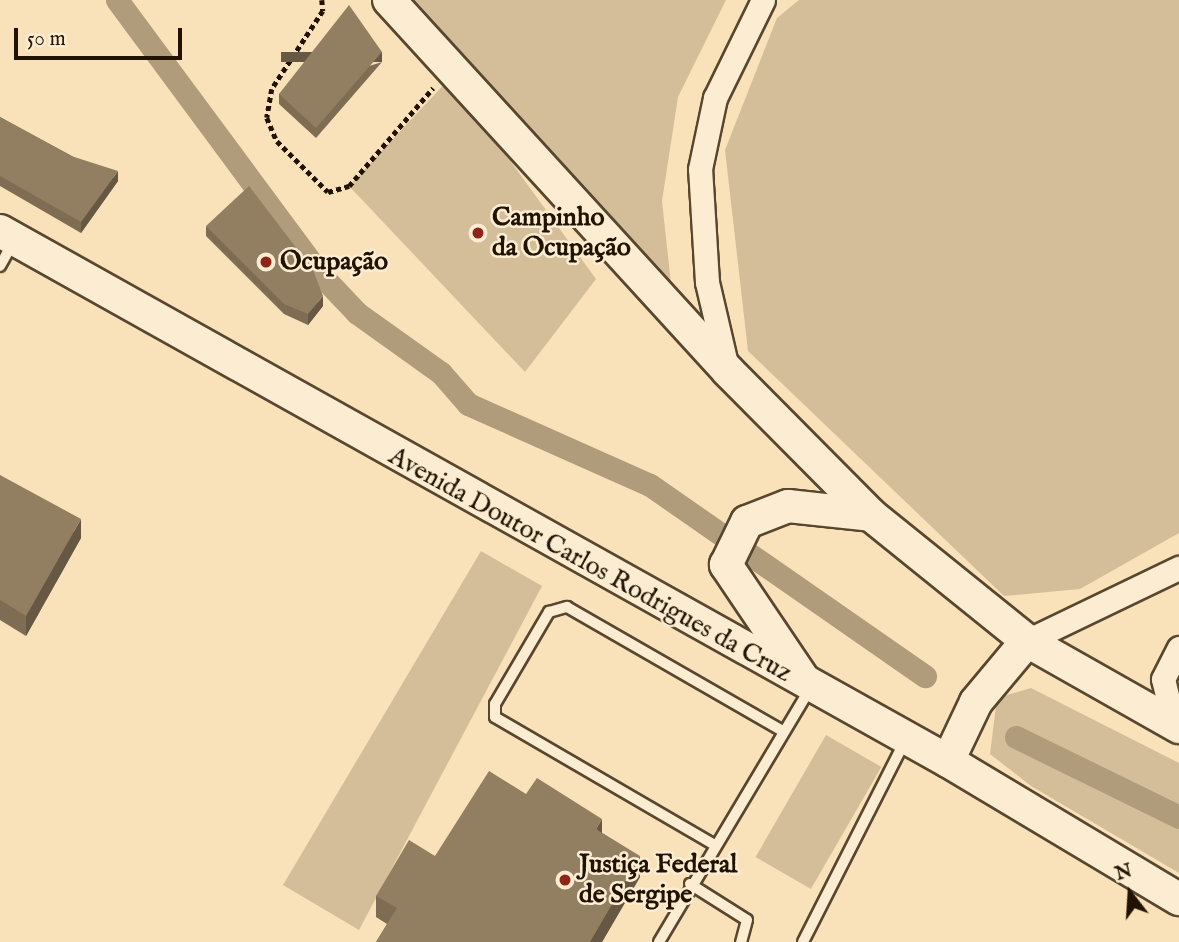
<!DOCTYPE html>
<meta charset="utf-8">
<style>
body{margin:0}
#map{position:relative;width:1179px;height:942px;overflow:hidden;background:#f9e1b9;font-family:"IM FELL English",serif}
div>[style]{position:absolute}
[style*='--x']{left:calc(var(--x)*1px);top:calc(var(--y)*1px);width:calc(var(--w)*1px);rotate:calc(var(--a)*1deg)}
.green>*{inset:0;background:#d4be9a;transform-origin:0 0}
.canal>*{height:23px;margin:-11.5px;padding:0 11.5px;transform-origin:11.5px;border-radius:11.5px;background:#b09b7a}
.path>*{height:4.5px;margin-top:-2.25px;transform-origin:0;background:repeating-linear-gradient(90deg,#221300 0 5px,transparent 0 8.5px)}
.roads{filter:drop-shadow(2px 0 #58462e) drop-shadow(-2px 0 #58462e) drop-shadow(0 2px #58462e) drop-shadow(0 -2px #58462e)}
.lane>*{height:10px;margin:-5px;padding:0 5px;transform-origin:5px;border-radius:5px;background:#fbecd2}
.street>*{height:23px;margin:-11.5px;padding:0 11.5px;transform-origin:11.5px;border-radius:11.5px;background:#fbecd2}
.secondary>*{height:32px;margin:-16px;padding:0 16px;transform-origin:16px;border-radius:16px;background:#fbecd2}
.wall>*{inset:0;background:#7e6c53}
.shaded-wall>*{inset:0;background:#665843;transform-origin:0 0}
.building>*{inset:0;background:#927e60}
.dots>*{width:19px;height:19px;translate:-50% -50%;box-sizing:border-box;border:4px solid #fbecd2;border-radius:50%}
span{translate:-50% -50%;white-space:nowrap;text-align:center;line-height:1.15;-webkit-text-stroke:5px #fbecd2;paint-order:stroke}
.poi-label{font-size:26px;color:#221300;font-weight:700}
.left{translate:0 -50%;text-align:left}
.street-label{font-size:26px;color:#221300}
.north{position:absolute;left:1095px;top:858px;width:70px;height:70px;-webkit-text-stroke:5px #fbecd2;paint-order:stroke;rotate:343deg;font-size:19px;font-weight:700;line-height:28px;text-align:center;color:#221300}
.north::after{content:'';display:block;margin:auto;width:24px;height:32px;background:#221300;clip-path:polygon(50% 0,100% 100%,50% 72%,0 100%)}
.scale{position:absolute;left:14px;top:28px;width:168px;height:32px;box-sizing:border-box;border:4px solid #221300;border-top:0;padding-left:9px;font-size:21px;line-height:24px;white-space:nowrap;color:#221300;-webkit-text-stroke:5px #fbecd2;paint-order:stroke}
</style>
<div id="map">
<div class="green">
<div style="clip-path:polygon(399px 0,726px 0,678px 97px,662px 201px,673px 302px)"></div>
<div style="clip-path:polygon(799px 0,1179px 0,1179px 533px,1080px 589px,1004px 596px,748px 351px,725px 150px,777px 18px)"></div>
<div style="clip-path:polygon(450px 78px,596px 279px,525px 372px,349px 186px)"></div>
<div style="clip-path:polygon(481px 551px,542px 586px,359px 930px,283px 885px)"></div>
<div style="clip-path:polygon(1031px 688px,1179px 763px,1179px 873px,1031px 786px,990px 754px,997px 698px)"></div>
<div style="left:826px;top:735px;width:64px;height:141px;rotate:30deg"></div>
</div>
<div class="canal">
<div style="--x:117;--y:0;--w:341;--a:53.5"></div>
<div style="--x:320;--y:274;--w:54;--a:46.5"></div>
<div style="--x:357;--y:313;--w:103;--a:35.5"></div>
<div style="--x:441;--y:373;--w:41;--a:48.9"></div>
<div style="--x:468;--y:404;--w:199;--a:24"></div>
<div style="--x:650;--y:485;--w:335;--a:34.8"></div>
<div style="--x:1016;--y:737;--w:182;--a:26.1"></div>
</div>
<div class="path">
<div style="--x:322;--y:0;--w:11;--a:85"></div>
<div style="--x:323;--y:11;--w:93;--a:123.2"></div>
<div style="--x:272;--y:89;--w:29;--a:100"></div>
<div style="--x:267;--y:118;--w:25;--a:67"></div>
<div style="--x:277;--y:141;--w:72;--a:45"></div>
<div style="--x:328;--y:192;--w:22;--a:-16"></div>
<div style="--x:349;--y:186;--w:129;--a:-49.4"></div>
</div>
<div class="roads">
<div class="lane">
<div style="--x:0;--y:266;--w:29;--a:-61"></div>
<div style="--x:713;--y:844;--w:252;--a:-149.8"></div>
<div style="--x:495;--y:717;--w:13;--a:-90"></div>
<div style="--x:495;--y:704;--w:107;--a:-59.6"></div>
<div style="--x:549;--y:612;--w:19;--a:-16"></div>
<div style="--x:567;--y:607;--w:247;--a:29.9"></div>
<div style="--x:690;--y:884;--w:67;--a:32.3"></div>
<div style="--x:747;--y:920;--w:23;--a:105"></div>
<div style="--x:659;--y:942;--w:295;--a:-59.2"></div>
<div style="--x:803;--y:942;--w:225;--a:-63.1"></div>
</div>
<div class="street">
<div style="--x:727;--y:368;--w:88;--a:-103.1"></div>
<div style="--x:707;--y:282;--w:113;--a:-93.5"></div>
<div style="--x:700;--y:169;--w:73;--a:-78.1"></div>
<div style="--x:715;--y:98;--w:109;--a:-63.9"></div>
<div style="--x:1027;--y:641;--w:169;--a:-25.7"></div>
<div style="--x:1174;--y:724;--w:46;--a:-103.7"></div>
<div style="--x:1163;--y:679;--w:35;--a:-63"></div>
</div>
<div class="secondary">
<div style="--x:389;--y:0;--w:503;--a:47.58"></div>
<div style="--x:728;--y:371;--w:203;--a:45.2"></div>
<div style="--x:871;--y:515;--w:201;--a:38.9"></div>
<div style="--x:1027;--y:641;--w:175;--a:29.5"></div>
<div style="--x:0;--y:231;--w:1086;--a:29.21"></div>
<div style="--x:948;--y:761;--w:269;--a:30.9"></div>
<div style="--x:803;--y:679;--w:138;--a:-124"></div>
<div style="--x:726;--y:565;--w:48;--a:-64"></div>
<div style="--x:747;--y:522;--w:44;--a:-21.3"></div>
<div style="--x:788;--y:506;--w:83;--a:6.2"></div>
<div style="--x:948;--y:761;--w:65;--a:-64.6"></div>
<div style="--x:976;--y:702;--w:80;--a:-50.1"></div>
</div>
</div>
<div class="wall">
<div style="clip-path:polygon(382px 62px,316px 138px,279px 104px,279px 94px)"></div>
<div style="clip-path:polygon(0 117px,118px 181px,81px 233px,0 186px)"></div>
<div style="clip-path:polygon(206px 226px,323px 306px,308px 325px,284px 314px,206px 236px)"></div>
<div style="clip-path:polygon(0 475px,81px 538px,26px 636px,0 620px)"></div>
<div style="clip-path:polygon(526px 794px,602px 833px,640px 877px,602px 942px,376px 942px,387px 924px,376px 917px,376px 896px)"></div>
</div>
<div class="shaded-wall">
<div style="left:382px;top:52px;width:10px;height:101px;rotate:90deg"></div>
<div style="clip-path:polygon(118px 171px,118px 181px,81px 233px,81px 222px)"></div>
<div style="clip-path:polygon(323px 296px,323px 306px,308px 325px,308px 314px)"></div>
<div style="clip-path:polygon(81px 519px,81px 538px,26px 636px,26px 616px)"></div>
<div style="clip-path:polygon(602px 819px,602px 840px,596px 829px)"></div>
<div style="clip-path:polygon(640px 856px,640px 877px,602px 942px,590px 942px)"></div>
</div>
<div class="building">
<div style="clip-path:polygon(349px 5px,382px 52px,316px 128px,279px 94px)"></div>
<div style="clip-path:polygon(0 117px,71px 156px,118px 171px,81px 222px,0 176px)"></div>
<div style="clip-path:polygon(249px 186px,313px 270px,323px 296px,308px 314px,284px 304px,206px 226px)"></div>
<div style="clip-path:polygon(0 475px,81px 519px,26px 616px,0 600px)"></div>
<div style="clip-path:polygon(489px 771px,526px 794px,537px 778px,602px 819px,596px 829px,640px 856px,590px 942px,376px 942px,397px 908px,376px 896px,409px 840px,435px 856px)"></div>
</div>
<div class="dots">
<div style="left:478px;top:233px;background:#8f2418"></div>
<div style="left:266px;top:262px;background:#8f2418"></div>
<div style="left:565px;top:880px;background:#8f2418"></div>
</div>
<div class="poi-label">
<span class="left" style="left:492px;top:233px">Campinho<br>da Ocupação</span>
<span class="left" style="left:280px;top:262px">Ocupação</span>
<span class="left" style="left:579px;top:880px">Justiça Federal<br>de Sergipe</span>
</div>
<div class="street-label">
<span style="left:590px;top:565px;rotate:29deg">Avenida Doutor Carlos Rodrigues da Cruz</span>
</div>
<div class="north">N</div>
<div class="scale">50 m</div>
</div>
